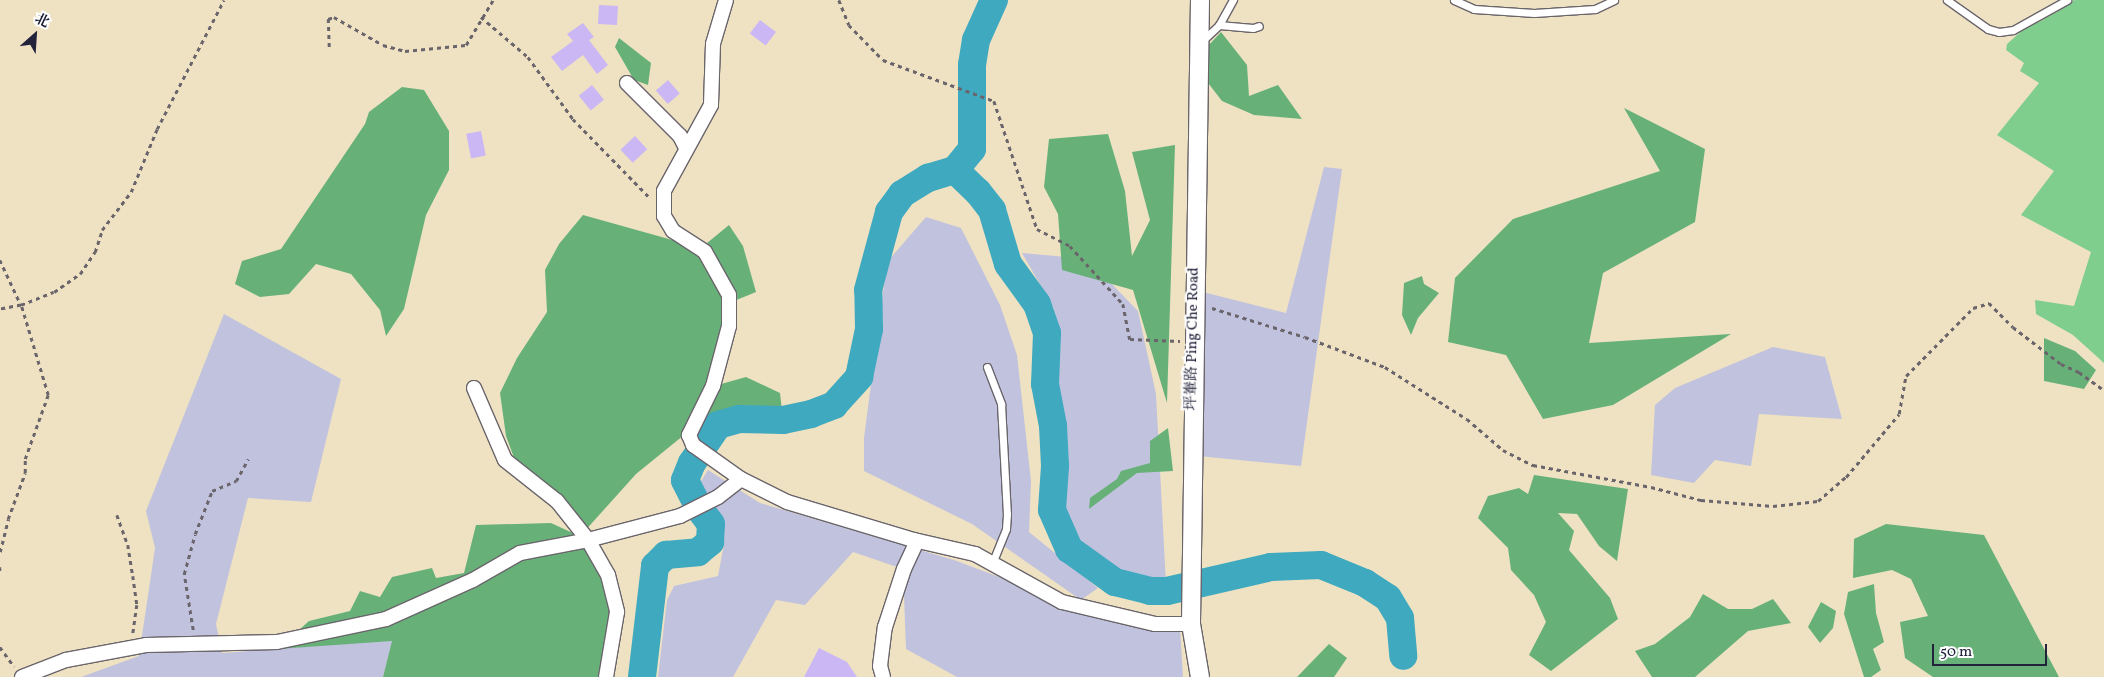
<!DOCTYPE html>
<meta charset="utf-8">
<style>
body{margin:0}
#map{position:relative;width:2104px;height:677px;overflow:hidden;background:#efe2c3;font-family:Vollkorn,"Noto Serif SC",serif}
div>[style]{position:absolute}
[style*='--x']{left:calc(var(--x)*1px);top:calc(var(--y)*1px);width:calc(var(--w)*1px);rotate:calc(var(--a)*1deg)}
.industrial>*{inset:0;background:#c1c2dd}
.green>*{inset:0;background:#7fce8e}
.forest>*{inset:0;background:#67b179}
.river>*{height:28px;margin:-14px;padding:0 14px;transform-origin:14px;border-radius:14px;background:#3fa9bf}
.building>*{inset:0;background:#cbb7f4;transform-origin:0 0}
.path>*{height:2.5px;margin-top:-1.25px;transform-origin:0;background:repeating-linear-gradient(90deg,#6a656b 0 4px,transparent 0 8px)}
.roads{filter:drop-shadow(1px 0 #6a656b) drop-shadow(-1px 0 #6a656b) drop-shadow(0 1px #6a656b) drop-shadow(0 -1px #6a656b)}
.service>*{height:7px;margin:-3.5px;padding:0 3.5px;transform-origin:3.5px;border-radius:3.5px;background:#fff}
.minor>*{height:14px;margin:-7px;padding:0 7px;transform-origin:7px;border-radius:7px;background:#fff}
.tertiary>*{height:18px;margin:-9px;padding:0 9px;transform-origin:9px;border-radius:9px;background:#fff}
span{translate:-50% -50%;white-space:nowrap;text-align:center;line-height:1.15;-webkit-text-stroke:4.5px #fff;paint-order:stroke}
.street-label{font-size:15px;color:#22223b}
.north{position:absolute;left:10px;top:10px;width:50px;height:50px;-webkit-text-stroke:4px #fff;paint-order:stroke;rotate:26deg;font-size:14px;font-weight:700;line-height:20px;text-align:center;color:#22223b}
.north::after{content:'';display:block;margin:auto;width:18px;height:22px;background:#22223b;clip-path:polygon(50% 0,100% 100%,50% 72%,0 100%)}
.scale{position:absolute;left:1932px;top:644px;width:115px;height:22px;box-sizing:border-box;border:2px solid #22223b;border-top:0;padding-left:6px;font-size:15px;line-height:18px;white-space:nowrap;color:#22223b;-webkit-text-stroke:4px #fff;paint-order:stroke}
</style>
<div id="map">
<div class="industrial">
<div style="clip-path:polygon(1324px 167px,1342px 169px,1301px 466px,1198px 456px,1203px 292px,1286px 313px)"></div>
<div style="clip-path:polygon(926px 217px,961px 228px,1000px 305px,1017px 355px,1031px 481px,1029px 532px,1098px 588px,1081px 600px,972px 524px,864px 471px,864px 438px,887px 262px)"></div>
<div style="clip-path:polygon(1022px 253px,1067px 257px,1104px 276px,1138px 311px,1156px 394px,1166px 584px,1122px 575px,1075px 542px,1066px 513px,1067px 428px,1055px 367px,1054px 309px)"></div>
<div style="clip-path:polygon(224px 314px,341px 379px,311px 502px,248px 498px,216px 624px,222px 653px,393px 640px,383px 677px,81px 677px,139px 656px,155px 548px,146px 511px)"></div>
<div style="clip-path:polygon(1773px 347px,1825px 357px,1842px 419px,1759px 414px,1751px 466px,1715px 460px,1694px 483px,1651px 475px,1655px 405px,1675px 388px)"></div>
<div style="clip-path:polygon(708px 470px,760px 503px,954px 560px,1055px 598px,1180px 629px,1183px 677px,957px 677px,906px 649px,903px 569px,853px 552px,805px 605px,776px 600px,733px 677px,658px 677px,667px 600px,674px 586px,718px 576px,724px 544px,688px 502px)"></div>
</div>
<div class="green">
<div style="clip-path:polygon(2074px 0,2104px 0,2104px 363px,2073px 335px,2036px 314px,2035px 300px,2074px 306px,2091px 252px,2021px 215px,2054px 171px,1997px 135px,2039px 83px,2020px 71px,2024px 63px,2006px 50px,2007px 44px,2027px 26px,2041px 21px)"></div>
</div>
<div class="forest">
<div style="clip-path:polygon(1221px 32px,1247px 65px,1249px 96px,1278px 85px,1302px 119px,1254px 115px,1222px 101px,1205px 79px,1207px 47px)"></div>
<div style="clip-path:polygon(619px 38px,651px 63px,648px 85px,634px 80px,615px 47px)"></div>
<div style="clip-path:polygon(402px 87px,424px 90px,449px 131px,449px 170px,426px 215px,404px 309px,386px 336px,380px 310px,351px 274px,316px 264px,289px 294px,260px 297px,235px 284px,242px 261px,281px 249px,365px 124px,369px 112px)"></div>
<div style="clip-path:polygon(1624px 108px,1705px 149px,1695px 222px,1603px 273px,1589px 343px,1731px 334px,1613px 405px,1543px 419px,1506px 355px,1448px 342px,1455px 278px,1513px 219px,1660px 171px)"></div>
<div style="clip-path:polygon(1108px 134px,1125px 191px,1132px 256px,1150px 220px,1132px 152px,1175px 145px,1167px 403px,1133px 290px,1062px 270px,1058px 214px,1044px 187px,1049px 139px)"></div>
<div style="clip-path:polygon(583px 215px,701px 248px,729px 225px,743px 246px,756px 292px,729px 303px,714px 386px,746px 377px,780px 393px,783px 420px,728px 420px,718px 425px,705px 442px,684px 435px,636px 474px,583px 533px,519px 471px,506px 436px,500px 393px,517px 358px,547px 312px,545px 270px,559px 244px)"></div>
<div style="clip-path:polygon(1422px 276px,1424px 284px,1439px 293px,1418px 318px,1411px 335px,1402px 315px,1404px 283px)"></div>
<div style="clip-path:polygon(2044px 338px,2075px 351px,2096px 370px,2084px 389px,2044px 381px)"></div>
<div style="clip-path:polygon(1168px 428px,1173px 471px,1137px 473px,1089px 509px,1090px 498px,1117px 479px,1121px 471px,1150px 463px,1150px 441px)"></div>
<div style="clip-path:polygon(1534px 475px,1628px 489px,1617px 561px,1599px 546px,1577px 514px,1558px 513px,1574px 531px,1569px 550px,1610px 598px,1618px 619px,1551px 671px,1529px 655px,1546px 622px,1534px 595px,1511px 570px,1508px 548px,1478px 518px,1488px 496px,1519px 488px,1528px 494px)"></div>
<div style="clip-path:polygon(551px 523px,588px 540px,608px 575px,616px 620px,603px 677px,383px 677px,392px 641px,278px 649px,309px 621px,350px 611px,360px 591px,380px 597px,392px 577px,432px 568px,436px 578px,464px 573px,476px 525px)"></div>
<div style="clip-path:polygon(1886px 524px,1984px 535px,2059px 677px,1933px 677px,1905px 658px,1900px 622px,1928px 616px,1911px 579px,1892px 570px,1853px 578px,1854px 539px)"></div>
<div style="clip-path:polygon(1874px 584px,1876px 613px,1884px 642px,1873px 649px,1881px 670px,1871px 677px,1864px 677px,1844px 614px,1848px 592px)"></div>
<div style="clip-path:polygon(1703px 594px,1728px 609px,1752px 609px,1773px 599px,1791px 623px,1748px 631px,1695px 677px,1652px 677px,1635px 651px,1655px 644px,1690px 617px)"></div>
<div style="clip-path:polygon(1821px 602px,1836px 611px,1833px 628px,1820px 643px,1808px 627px)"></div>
<div style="clip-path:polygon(1329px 644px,1347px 658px,1334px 677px,1297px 677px)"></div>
</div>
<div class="river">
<div style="--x:955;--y:170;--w:32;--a:44"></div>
<div style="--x:978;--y:192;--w:23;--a:52"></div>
<div style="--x:992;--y:210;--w:56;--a:73.5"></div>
<div style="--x:1008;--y:264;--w:49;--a:54.1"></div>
<div style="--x:1037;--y:304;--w:31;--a:71"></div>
<div style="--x:1047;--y:333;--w:51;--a:92.2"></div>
<div style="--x:1045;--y:384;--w:43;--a:79.2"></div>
<div style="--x:1053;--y:426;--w:40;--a:87.1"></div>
<div style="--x:1055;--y:466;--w:44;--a:93.9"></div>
<div style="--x:1052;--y:510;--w:43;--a:66.4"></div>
<div style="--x:1069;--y:549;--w:57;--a:35.7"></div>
<div style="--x:1115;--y:582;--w:36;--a:14"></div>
<div style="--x:1150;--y:591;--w:17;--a:0"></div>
<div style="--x:1167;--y:591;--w:107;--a:-13"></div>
<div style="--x:1271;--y:567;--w:50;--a:-2.3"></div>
<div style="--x:1321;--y:565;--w:48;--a:22.2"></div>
<div style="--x:1365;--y:583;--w:27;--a:33"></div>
<div style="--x:1388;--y:598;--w:23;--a:59"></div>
<div style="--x:1400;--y:618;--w:38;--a:85"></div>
<div style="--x:642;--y:677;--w:112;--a:-83.3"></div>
<div style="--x:655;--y:566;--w:16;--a:-45"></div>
<div style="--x:666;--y:555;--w:32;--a:-5"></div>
<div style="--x:698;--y:552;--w:16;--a:-40"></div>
<div style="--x:710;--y:542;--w:18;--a:-87"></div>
<div style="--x:711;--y:524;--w:20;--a:-127"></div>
<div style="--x:699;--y:508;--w:31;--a:-117"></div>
<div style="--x:685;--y:480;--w:18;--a:-68"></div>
<div style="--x:692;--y:463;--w:46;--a:-55.6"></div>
<div style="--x:718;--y:425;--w:22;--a:-16"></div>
<div style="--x:739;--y:419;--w:44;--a:1.3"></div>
<div style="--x:783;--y:420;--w:29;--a:-12"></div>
<div style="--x:811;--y:414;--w:25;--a:-21"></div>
<div style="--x:834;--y:405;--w:38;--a:-48"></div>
<div style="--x:859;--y:377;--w:49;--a:-78.2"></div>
<div style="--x:869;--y:329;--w:39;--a:-91"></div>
<div style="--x:868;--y:290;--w:81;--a:-74.9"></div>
<div style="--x:889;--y:212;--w:22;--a:-54"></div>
<div style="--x:902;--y:194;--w:31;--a:-32"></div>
<div style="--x:928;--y:178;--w:28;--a:-17"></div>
<div style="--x:955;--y:170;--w:27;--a:-51"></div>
<div style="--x:972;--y:149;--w:84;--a:-90"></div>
<div style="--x:972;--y:65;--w:25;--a:-81"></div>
<div style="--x:976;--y:40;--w:44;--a:-65.8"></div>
</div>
<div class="building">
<div style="left:599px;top:5px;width:19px;height:19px;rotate:3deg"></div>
<div style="left:760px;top:20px;width:20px;height:17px;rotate:37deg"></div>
<div style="clip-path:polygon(583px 23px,594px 37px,589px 40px,608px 65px,597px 74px,583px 55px,562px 71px,551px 57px,573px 41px,567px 34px)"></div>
<div style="left:668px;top:80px;width:18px;height:16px;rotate:49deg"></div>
<div style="left:592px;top:85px;width:19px;height:17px;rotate:51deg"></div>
<div style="left:481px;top:131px;width:25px;height:15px;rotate:79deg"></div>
<div style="left:635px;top:136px;width:18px;height:20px;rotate:47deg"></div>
<div style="clip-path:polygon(819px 648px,847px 662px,857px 677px,804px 677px)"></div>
</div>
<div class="path">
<div style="--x:839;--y:0;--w:27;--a:68"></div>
<div style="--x:849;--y:25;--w:49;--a:45.8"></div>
<div style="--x:883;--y:60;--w:118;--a:20.3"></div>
<div style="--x:994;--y:101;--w:135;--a:71.4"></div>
<div style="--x:1037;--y:229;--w:37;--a:27"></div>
<div style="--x:1070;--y:246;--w:79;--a:47.6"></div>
<div style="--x:1123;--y:304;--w:36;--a:79"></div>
<div style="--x:1130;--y:339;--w:50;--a:2.3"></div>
<div style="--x:481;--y:17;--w:62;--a:40.4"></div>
<div style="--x:528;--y:57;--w:77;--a:54"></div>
<div style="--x:573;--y:119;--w:110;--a:45.7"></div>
<div style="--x:329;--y:47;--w:28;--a:-92"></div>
<div style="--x:328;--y:19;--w:6;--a:-18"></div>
<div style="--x:334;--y:17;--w:56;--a:29.7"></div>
<div style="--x:383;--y:45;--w:23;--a:15"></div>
<div style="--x:405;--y:51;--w:61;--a:-5.6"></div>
<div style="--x:466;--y:45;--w:52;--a:-59"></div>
<div style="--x:0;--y:260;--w:50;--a:65"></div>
<div style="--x:21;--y:305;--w:21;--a:169"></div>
<div style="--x:1212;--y:308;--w:97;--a:17.3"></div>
<div style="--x:1305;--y:337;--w:85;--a:20.6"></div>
<div style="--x:1385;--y:367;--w:97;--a:32.4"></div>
<div style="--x:1467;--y:419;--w:48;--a:40.7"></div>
<div style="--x:1503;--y:450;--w:34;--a:27"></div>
<div style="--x:1533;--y:465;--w:120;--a:10.6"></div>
<div style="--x:1651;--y:487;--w:52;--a:14.6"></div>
<div style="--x:1701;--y:500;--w:72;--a:4.8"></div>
<div style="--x:1773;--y:506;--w:45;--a:-6.3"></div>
<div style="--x:1818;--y:501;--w:37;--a:-41"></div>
<div style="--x:1846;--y:477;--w:82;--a:-49.9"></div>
<div style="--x:1899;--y:414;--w:39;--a:-80"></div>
<div style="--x:1906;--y:376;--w:95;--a:-45.4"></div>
<div style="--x:1973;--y:308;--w:17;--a:-17"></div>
<div style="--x:1989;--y:303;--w:34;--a:45"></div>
<div style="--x:2013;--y:327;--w:61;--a:37.6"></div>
<div style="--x:2061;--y:364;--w:20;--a:24"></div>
<div style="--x:2079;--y:372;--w:31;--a:36"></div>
<div style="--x:117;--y:515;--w:32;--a:70"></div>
<div style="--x:128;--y:545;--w:31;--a:81"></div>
<div style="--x:133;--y:576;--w:29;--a:82"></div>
<div style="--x:137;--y:605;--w:29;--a:98"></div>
<div style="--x:0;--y:552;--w:34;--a:-76"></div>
<div style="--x:8;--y:519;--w:49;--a:-69.7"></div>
<div style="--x:25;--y:473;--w:14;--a:-90"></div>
<div style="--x:25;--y:459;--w:68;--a:-70.2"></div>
<div style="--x:48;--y:395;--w:94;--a:-106.7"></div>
<div style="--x:21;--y:305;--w:35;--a:-22"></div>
<div style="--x:54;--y:292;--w:32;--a:-35"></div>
<div style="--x:80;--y:274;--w:27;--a:-56"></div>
<div style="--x:95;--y:252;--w:23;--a:-72"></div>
<div style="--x:102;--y:230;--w:48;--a:-52.7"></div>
<div style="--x:131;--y:192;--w:68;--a:-67.6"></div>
<div style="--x:157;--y:129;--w:145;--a:-62.6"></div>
<div style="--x:0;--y:567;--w:7;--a:90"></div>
<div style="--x:193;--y:630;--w:57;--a:-99.1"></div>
<div style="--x:184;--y:574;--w:41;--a:-74.6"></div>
<div style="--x:195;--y:534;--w:46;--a:-68.4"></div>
<div style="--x:212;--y:491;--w:26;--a:-23"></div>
<div style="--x:236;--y:481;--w:25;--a:-61"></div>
<div style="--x:0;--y:647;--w:24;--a:54"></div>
</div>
<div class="roads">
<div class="service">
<div style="--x:1454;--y:0;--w:22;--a:24"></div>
<div style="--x:1474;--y:9;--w:60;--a:3.8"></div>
<div style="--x:1534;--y:13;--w:61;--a:-3.8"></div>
<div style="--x:1595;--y:9;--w:21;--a:-25"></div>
<div style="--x:1947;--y:0;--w:50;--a:35.3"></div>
<div style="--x:1988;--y:29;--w:11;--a:15"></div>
<div style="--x:1999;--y:32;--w:14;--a:-8"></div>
<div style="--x:2013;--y:30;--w:62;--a:-29.1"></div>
<div style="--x:1219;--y:25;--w:34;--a:5"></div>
<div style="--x:1253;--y:28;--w:6;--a:-18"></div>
<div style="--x:1202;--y:41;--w:23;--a:-43"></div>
<div style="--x:1219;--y:25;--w:29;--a:-61"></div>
<div style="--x:987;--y:367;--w:40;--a:69"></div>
<div style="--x:1001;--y:404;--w:110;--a:86.9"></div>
<div style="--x:1007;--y:514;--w:15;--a:94"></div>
<div style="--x:1006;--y:529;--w:37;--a:112"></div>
</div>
<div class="minor">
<div style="--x:726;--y:0;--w:46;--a:106.5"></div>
<div style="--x:713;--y:44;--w:61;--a:91.9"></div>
<div style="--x:711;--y:105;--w:98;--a:118.7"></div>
<div style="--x:664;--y:191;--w:25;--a:90"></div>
<div style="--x:664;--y:216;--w:17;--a:59"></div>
<div style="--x:673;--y:231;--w:38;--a:33"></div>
<div style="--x:705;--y:252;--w:49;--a:60.8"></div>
<div style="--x:729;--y:295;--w:31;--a:90"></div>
<div style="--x:729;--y:326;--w:62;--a:104.9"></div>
<div style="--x:713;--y:386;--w:55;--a:116.1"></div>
<div style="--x:689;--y:435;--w:11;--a:68"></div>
<div style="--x:693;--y:445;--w:59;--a:35.3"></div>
<div style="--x:627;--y:83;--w:75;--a:45"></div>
<div style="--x:680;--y:136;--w:13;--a:63"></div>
<div style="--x:474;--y:388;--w:78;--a:66.7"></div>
<div style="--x:505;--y:460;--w:66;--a:38.3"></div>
<div style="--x:557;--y:501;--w:50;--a:51.5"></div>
<div style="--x:588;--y:540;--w:40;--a:60.3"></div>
<div style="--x:608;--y:575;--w:38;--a:76"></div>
<div style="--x:617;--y:612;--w:66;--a:99.6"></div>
<div style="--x:22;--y:677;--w:47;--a:-21.1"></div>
<div style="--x:66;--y:660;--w:81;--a:-10.6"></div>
<div style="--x:146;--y:645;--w:131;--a:-1.3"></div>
<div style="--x:277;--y:642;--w:111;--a:-11.9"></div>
<div style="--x:386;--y:619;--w:95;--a:-24.1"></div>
<div style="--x:473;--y:580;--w:54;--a:-29.9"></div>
<div style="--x:520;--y:553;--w:69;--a:-10.8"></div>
<div style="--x:588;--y:540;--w:95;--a:-14.6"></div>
<div style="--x:680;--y:516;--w:42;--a:-26.6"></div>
<div style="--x:718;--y:497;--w:29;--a:-38"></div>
<div style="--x:741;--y:479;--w:51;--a:26.6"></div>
<div style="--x:787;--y:502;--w:133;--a:16.7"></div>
<div style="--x:914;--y:540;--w:63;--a:12.9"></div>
<div style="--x:975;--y:554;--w:99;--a:28.9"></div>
<div style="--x:1062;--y:602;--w:96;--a:13.3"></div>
<div style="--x:1155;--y:624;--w:36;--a:0"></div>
<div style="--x:883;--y:677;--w:11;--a:-105"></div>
<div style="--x:880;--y:666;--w:39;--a:-83"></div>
<div style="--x:885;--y:627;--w:61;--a:-71.9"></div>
<div style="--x:904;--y:569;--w:31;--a:-65"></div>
</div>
<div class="tertiary">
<div style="--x:1200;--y:0;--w:624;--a:90.83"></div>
<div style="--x:1191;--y:624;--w:54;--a:80.4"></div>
</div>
</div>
<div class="street-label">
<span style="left:1193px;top:339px;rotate:-89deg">坪輋路 Ping Che Road</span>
</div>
<div class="north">北</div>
<div class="scale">50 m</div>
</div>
